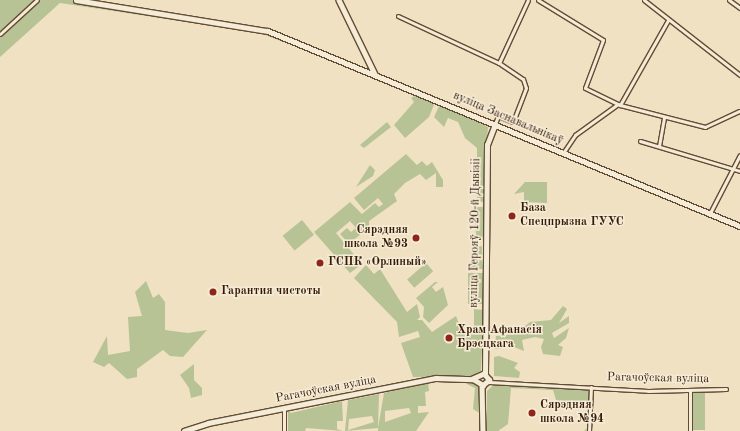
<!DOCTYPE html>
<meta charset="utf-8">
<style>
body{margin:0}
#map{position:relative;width:740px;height:431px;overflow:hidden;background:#f0e1c3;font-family:"Old Standard TT",serif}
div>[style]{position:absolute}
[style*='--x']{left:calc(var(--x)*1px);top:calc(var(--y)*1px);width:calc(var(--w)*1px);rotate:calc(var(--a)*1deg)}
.green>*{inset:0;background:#b7c395;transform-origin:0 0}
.roads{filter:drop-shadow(1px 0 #644c34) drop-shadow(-1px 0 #644c34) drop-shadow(0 1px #644c34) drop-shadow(0 -1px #644c34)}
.street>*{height:3px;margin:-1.5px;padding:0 1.5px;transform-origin:1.5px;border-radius:1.5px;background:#f5ecd8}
.secondary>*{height:4.5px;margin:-2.25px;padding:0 2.25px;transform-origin:2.25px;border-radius:2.25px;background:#f5ecd8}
.dots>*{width:11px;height:11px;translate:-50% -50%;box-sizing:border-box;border:2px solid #f5ecd8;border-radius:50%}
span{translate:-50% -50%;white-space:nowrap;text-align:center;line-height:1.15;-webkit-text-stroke:3px #f5ecd8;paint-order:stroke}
.street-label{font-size:12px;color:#351a05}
.poi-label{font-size:12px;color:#351a05;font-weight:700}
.left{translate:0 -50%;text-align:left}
.right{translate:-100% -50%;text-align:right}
</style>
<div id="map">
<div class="green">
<div style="clip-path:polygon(0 0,76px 0,250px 26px,286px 39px,283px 42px,260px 33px,60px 3px,0 57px)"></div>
<div style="clip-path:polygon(418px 94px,435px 102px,429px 117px,405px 138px,394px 125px,414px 102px,411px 98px)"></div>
<div style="clip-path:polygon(440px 104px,488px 127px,483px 202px,477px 201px,477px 148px,465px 138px,458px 122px,448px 118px,444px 127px,434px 117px)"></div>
<div style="clip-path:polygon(387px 122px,391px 127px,364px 148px,360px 145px)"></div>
<div style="clip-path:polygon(406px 154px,417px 165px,422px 161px,427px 166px,432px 162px,443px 180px,443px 187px,436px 187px,436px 173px,426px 180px,420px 174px,405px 183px,394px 194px,397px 201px,369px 221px,369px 227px,349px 244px,340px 234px,347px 228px,351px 232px,356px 228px,350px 221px,336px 233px,362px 264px,350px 273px,314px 232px,350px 202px,362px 214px,375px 203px,379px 207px,383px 204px,378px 198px,364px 210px,354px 198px)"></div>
<div style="clip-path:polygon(370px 165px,375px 170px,373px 176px,356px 187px)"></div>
<div style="clip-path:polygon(525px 182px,547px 182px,547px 203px,524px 202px,524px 192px,514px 194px)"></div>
<div style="left:483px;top:207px;width:33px;height:8px;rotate:88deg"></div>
<div style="left:302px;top:220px;width:19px;height:25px;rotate:51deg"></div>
<div style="clip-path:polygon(482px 246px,483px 269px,468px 269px,476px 247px)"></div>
<div style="left:426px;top:263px;width:11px;height:25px;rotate:49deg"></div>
<div style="clip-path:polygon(366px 265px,374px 274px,380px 269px,407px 312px,417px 304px,420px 317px,417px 320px,422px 320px,432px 332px,456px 316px,462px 332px,474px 335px,474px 309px,484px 310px,481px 371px,472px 376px,413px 377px,401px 343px,420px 337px,418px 331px,399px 337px,397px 322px,354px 278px)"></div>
<div style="left:468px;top:273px;width:15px;height:31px"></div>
<div style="clip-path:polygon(146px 281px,153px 298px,159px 294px,165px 302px,165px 330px,188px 333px,207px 330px,183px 357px,170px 356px,163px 350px,137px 369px,137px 377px,127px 379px,109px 363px,104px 367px,93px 362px,107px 336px,108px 355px,130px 351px,128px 317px,142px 316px,135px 292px)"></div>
<div style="clip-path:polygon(435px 282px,438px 282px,432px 287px,436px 292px,443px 287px,448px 305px,429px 323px,423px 317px,424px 307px,416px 298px)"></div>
<div style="clip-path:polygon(563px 306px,567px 309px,559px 323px,569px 316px,569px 323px,552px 333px,554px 338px,569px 328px,566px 338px,558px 345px,563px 347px,560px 356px,543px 354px,541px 347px,544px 339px,535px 337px,522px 340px,524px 351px,514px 347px,494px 349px,496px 336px,516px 334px,530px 322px,551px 320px)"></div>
<div style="clip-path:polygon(499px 356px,518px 363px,514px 368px,520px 372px,519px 378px,494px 376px,494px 357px)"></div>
<div style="clip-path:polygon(194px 364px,194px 380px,202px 388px,202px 395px,191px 398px,189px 388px,180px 375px)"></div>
<div style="clip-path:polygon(459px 380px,473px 382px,479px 386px,481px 414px,473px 409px,475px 388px)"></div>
<div style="clip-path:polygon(498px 381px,590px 388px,588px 431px,584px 431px,587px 428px,588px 405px,556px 400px,553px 390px,511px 388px,508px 424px,498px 431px,486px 431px,487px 391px)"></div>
<div style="clip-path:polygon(evenodd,419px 383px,428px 382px,429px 391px,425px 392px,426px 406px,418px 406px,418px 413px,429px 412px,416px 431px,378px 431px,378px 428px,345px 431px,348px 400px,379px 394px,378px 428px,384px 393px,419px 383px,409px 408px,411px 413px,385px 422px,385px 411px,409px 408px,419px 383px,372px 416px,374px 422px,348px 430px,349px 419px,372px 416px)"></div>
<div style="left:705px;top:390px;width:40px;height:15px;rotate:90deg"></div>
<div style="clip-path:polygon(342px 401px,343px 421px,337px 421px,337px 429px,343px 431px,306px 428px,305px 431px,288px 431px,288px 410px,291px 413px)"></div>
</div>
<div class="roads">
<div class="street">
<div style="--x:538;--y:0;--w:76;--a:31.6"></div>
<div style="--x:603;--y:40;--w:51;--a:110.6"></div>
<div style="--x:585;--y:88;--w:39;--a:26"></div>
<div style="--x:620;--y:105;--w:88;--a:14.5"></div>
<div style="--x:705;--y:127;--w:38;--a:-25"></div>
<div style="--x:644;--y:0;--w:122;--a:38"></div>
<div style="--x:729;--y:0;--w:14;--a:36"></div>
<div style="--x:398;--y:16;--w:111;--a:25"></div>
<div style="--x:499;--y:63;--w:29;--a:34"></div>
<div style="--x:523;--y:79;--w:9;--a:72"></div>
<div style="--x:526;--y:88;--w:36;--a:111"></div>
<div style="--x:513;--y:122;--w:16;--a:-158"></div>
<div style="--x:498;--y:116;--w:9;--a:111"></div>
<div style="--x:0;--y:34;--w:50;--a:-42.6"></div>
<div style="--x:499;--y:63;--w:69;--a:-65.3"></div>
<div style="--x:620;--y:105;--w:98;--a:-60.5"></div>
<div style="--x:640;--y:141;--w:104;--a:16.7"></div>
<div style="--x:659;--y:146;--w:29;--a:-80"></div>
<div style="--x:563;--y:153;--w:22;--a:-56"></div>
<div style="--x:575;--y:135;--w:53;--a:-35.8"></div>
<div style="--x:710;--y:213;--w:65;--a:-62.7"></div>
<div style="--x:489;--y:382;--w:159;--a:3.2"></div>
<div style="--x:648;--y:391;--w:78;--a:-1.5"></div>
<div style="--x:284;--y:409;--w:22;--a:90"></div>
<div style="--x:589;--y:431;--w:44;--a:-87.4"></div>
<div style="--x:690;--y:431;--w:40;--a:-90"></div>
</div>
<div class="secondary">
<div style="--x:76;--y:0;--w:194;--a:9.2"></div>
<div style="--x:268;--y:31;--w:511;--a:22.45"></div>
<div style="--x:339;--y:0;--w:82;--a:64.1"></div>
<div style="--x:485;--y:374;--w:229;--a:-89.5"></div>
<div style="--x:487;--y:145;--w:22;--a:-69"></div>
<div style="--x:482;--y:385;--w:46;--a:88.8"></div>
<div style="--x:184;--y:431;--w:25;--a:-18"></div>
<div style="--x:208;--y:423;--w:232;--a:-11.2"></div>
<div style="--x:436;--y:378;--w:37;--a:2"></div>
<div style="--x:473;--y:379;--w:12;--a:31"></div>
<div style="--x:483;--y:385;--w:8;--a:-40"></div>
<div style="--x:489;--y:380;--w:8;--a:-130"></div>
<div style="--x:484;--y:374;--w:12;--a:156"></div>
</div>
</div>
<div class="dots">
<div style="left:512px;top:216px;background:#8f2418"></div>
<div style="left:416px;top:238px;background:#8f2418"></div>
<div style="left:320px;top:263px;background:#8f2418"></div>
<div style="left:213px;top:292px;background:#8f2418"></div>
<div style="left:449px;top:338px;background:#8f2418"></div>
<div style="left:532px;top:413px;background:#8f2418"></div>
</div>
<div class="street-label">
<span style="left:508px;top:119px;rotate:23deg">вуліца Заснавальнікаў</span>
<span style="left:476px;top:233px;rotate:-89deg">вуліца Герояў 120-й Дывізіі</span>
<span style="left:658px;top:379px;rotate:1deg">Рагачоўская вуліца</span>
<span style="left:326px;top:390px;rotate:-11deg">Рагачоўская вуліца</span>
</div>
<div class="poi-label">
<span class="left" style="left:520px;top:216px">База<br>Спецпрызна ГУУС</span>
<span class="right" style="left:408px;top:238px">Сярэдняя<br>школа №93</span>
<span class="left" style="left:328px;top:263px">ГСПК «Орлиный»</span>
<span class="left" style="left:221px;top:292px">Гарантия чистоты</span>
<span class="left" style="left:457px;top:338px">Храм Афанасія<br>Брэсцкага</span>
<span class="left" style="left:540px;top:413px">Сярэдняя<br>школа №94</span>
</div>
</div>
